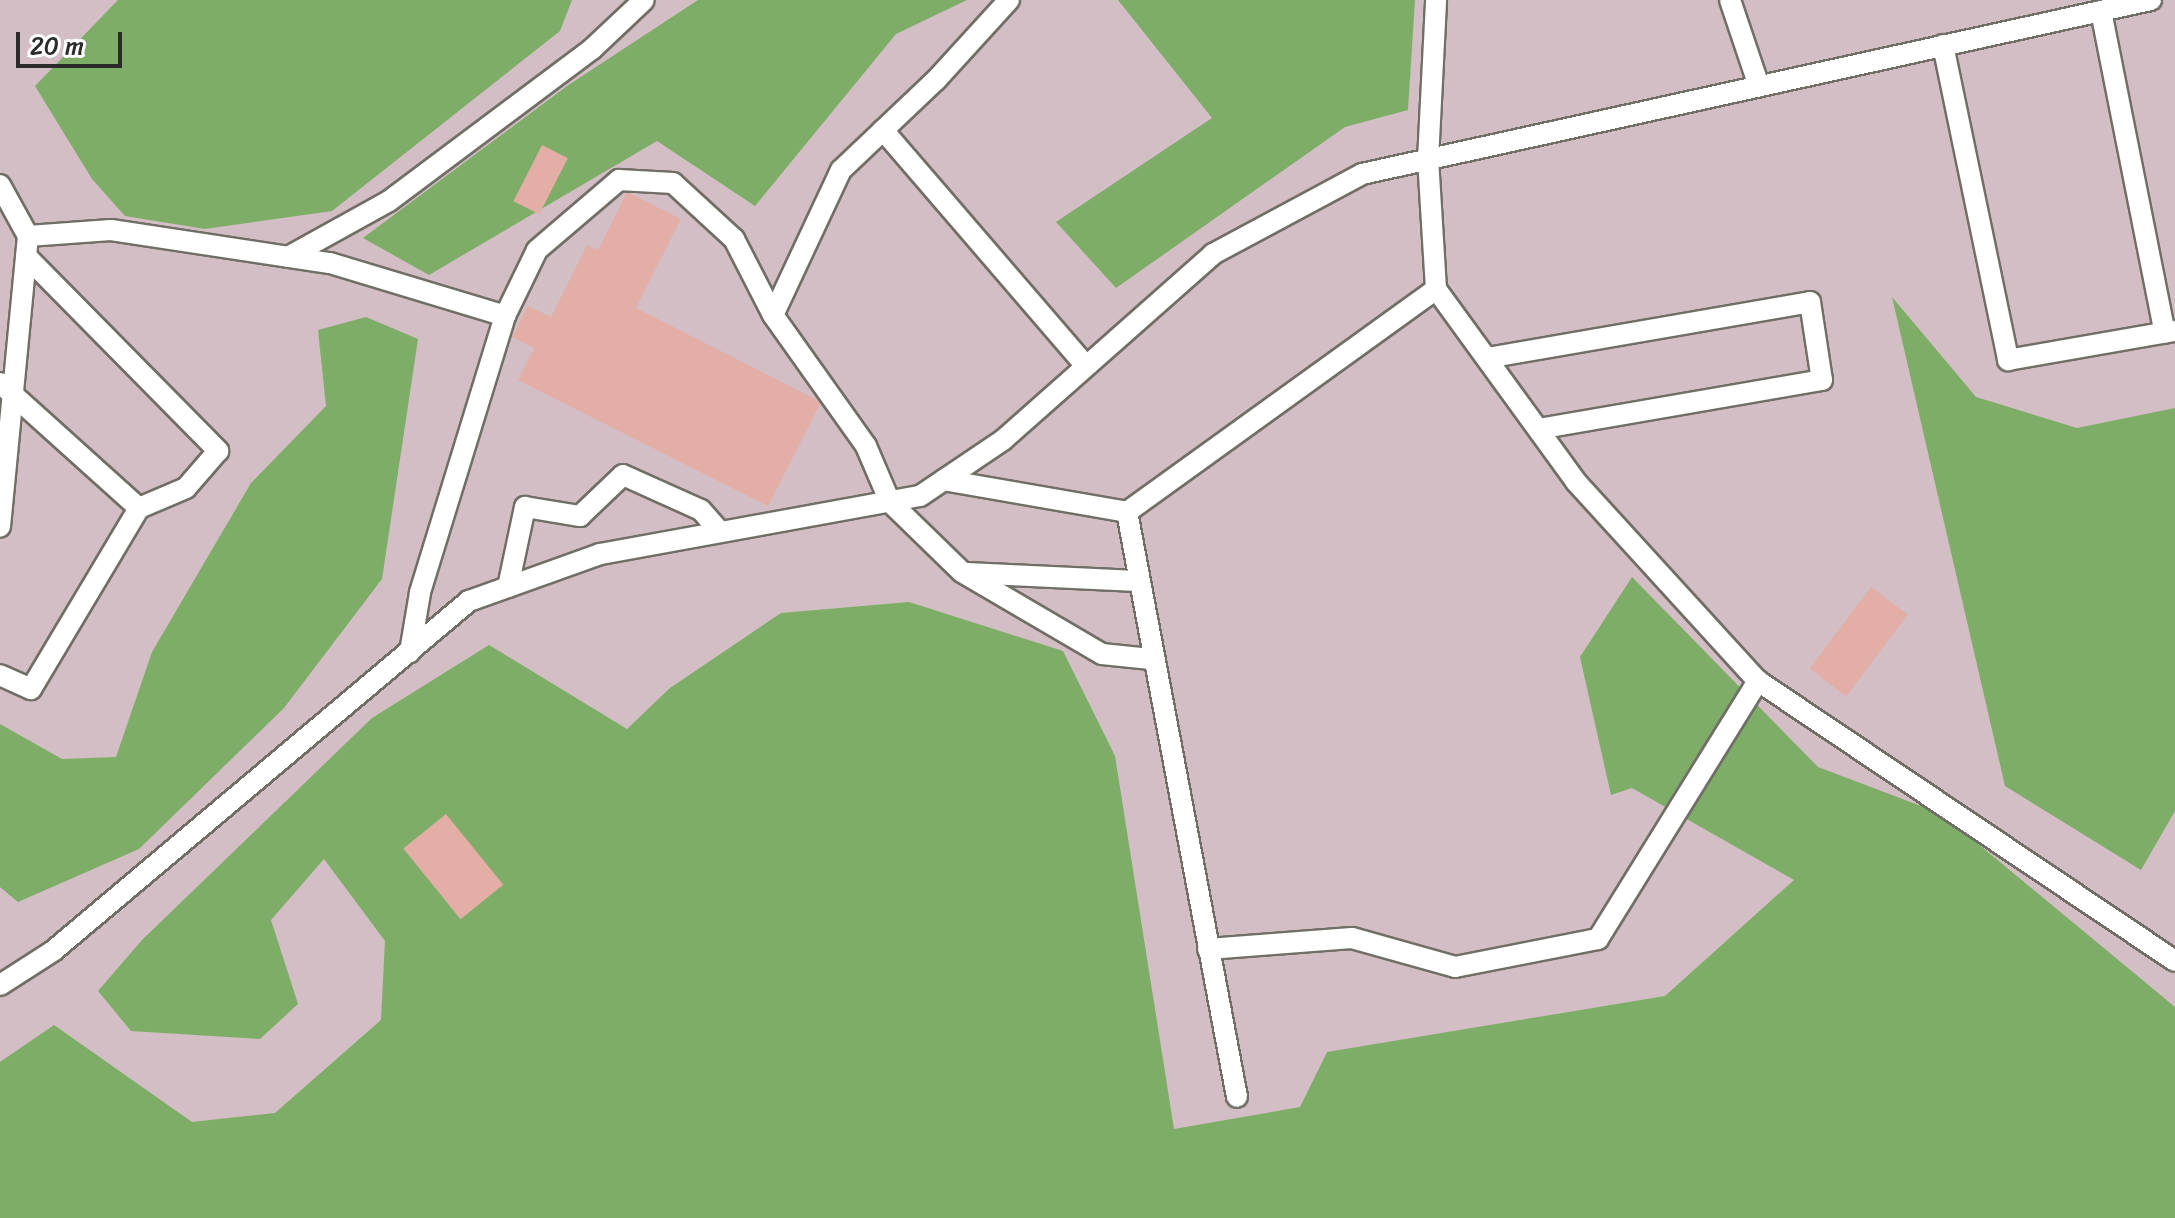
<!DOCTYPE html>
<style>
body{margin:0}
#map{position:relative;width:2175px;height:1218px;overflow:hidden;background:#f3ebd7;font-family:Sriracha,sans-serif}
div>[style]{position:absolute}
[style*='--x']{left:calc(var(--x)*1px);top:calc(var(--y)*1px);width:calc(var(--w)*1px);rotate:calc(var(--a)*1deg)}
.industrial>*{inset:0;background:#d2bec4;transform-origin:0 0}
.forest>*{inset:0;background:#7ead67}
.building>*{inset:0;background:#e2aea6;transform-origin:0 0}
.roads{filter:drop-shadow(2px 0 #716e67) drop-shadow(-2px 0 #716e67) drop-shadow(0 2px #716e67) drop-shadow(0 -2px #716e67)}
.lane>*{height:20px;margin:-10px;padding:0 10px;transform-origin:10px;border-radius:10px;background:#fff}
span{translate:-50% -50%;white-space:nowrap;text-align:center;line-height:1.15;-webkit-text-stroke:8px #fff;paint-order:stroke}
.scale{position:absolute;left:16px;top:32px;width:106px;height:36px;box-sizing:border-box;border:4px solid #2b2b2b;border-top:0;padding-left:10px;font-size:24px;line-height:28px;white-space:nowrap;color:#2b2b2b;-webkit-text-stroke:6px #fff;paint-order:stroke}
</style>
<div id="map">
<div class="industrial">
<div style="left:0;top:0;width:2175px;height:1218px"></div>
</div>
<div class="forest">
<div style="clip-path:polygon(118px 0,572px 0,560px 31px,332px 211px,205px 229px,125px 216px,92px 179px,35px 86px)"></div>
<div style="clip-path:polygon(698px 0,967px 0,896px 34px,755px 206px,657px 141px,429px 275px,363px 238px,567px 86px)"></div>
<div style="clip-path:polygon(1118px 0,1415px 0,1408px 110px,1345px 127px,1116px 288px,1056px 222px,1212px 118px)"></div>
<div style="clip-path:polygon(1892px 297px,1976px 397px,2077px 428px,2175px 408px,2175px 811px,2141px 870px,2005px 786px)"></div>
<div style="clip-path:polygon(366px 317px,418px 339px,382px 579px,284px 708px,139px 849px,18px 902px,0 887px,0 724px,62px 759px,116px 757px,152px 652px,251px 483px,326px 406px,318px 330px)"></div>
<div style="clip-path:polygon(1632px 577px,1818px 767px,1942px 814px,2175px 1007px,2175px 1218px,0 1218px,0 1062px,54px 1025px,192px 1122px,275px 1113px,381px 1020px,385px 941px,324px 859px,271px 920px,298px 1004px,260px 1039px,131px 1031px,98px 991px,142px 940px,372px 718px,489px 645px,627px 729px,670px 688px,781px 613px,909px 602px,1063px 651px,1115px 756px,1174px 1129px,1300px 1107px,1327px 1052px,1665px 996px,1794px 880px,1632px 788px,1611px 795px,1580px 657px)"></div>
</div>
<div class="building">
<div style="left:542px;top:145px;width:29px;height:63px;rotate:27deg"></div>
<div style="clip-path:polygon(627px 192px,681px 219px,636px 308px,821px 402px,768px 506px,518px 380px,534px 348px,512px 337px,528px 306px,551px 317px,587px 245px,598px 250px)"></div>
<div style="left:1871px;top:587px;width:46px;height:102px;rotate:37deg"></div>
<div style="left:446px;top:814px;width:91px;height:55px;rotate:51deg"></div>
</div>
<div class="roads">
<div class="lane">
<div style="--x:1009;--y:0;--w:108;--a:132.4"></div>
<div style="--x:936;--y:80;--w:131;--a:136.5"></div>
<div style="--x:841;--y:170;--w:160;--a:115.1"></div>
<div style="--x:773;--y:315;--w:161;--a:54.6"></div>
<div style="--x:866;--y:446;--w:61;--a:66.8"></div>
<div style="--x:890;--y:502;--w:100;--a:44.2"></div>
<div style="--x:962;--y:572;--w:162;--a:30.4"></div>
<div style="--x:1102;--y:654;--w:49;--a:5.8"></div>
<div style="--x:1730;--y:0;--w:91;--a:71.4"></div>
<div style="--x:2101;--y:11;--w:328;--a:78.8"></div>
<div style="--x:1943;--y:45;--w:322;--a:78.3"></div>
<div style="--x:2008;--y:360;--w:169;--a:-9.9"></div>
<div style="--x:883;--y:130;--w:311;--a:49.3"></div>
<div style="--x:0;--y:185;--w:58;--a:61.2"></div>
<div style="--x:28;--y:236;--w:292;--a:95.5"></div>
<div style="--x:28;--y:236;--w:83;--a:-4.1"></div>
<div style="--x:111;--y:230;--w:221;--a:8.6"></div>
<div style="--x:330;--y:263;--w:183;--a:16.8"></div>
<div style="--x:505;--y:316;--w:290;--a:107.1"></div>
<div style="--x:420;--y:593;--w:60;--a:99.6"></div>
<div style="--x:26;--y:256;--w:274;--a:45.4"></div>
<div style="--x:218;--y:451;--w:49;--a:130.9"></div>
<div style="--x:186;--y:488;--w:51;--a:156.9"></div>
<div style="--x:288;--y:257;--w:115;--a:-29"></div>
<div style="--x:389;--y:201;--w:254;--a:-36.8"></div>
<div style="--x:592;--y:49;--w:71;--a:-43.3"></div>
<div style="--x:1436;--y:289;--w:238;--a:54"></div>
<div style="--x:1576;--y:482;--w:270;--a:47.6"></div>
<div style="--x:1758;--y:681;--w:502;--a:33.88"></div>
<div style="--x:505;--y:316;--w:73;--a:-64.1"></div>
<div style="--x:537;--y:250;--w:108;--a:-40.5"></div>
<div style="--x:619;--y:180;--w:54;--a:3.2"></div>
<div style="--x:673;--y:183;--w:83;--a:42.6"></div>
<div style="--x:734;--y:239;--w:85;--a:62.8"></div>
<div style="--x:1487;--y:358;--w:328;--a:-9.8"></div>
<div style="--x:1810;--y:302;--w:79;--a:81.3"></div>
<div style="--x:1822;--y:380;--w:288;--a:170.2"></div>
<div style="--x:0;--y:383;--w:187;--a:42"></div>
<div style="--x:139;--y:508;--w:211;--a:120.8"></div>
<div style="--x:31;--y:689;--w:34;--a:-156"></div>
<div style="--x:944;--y:480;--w:186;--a:9.9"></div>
<div style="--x:1127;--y:512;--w:595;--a:79.35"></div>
<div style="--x:1127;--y:512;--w:381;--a:-35.8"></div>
<div style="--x:1436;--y:289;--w:129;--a:-93.5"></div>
<div style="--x:1428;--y:160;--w:160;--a:-87.1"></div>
<div style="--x:966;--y:573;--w:172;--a:2.7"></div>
<div style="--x:508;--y:587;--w:82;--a:-78"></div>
<div style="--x:525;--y:507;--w:56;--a:9.3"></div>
<div style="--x:580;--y:516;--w:59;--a:-43.6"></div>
<div style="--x:623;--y:475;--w:85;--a:24.2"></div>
<div style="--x:701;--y:510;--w:29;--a:49"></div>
<div style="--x:1208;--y:949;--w:144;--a:-4.4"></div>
<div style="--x:1352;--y:938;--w:107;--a:15.7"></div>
<div style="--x:1455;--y:967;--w:146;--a:-11.1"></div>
<div style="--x:1598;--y:939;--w:304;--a:-58.2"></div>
<div style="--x:0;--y:985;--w:63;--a:-32.7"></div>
<div style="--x:53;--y:951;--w:544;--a:-40.08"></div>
<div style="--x:469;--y:601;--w:139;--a:-19.7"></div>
<div style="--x:600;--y:554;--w:325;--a:-10.3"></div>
<div style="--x:920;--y:496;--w:100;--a:-34"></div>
<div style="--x:1003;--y:440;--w:281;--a:-41.5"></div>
<div style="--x:1213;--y:254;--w:169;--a:-28.2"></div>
<div style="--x:1362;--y:174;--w:808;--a:-12.44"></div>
</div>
</div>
<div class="scale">20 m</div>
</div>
